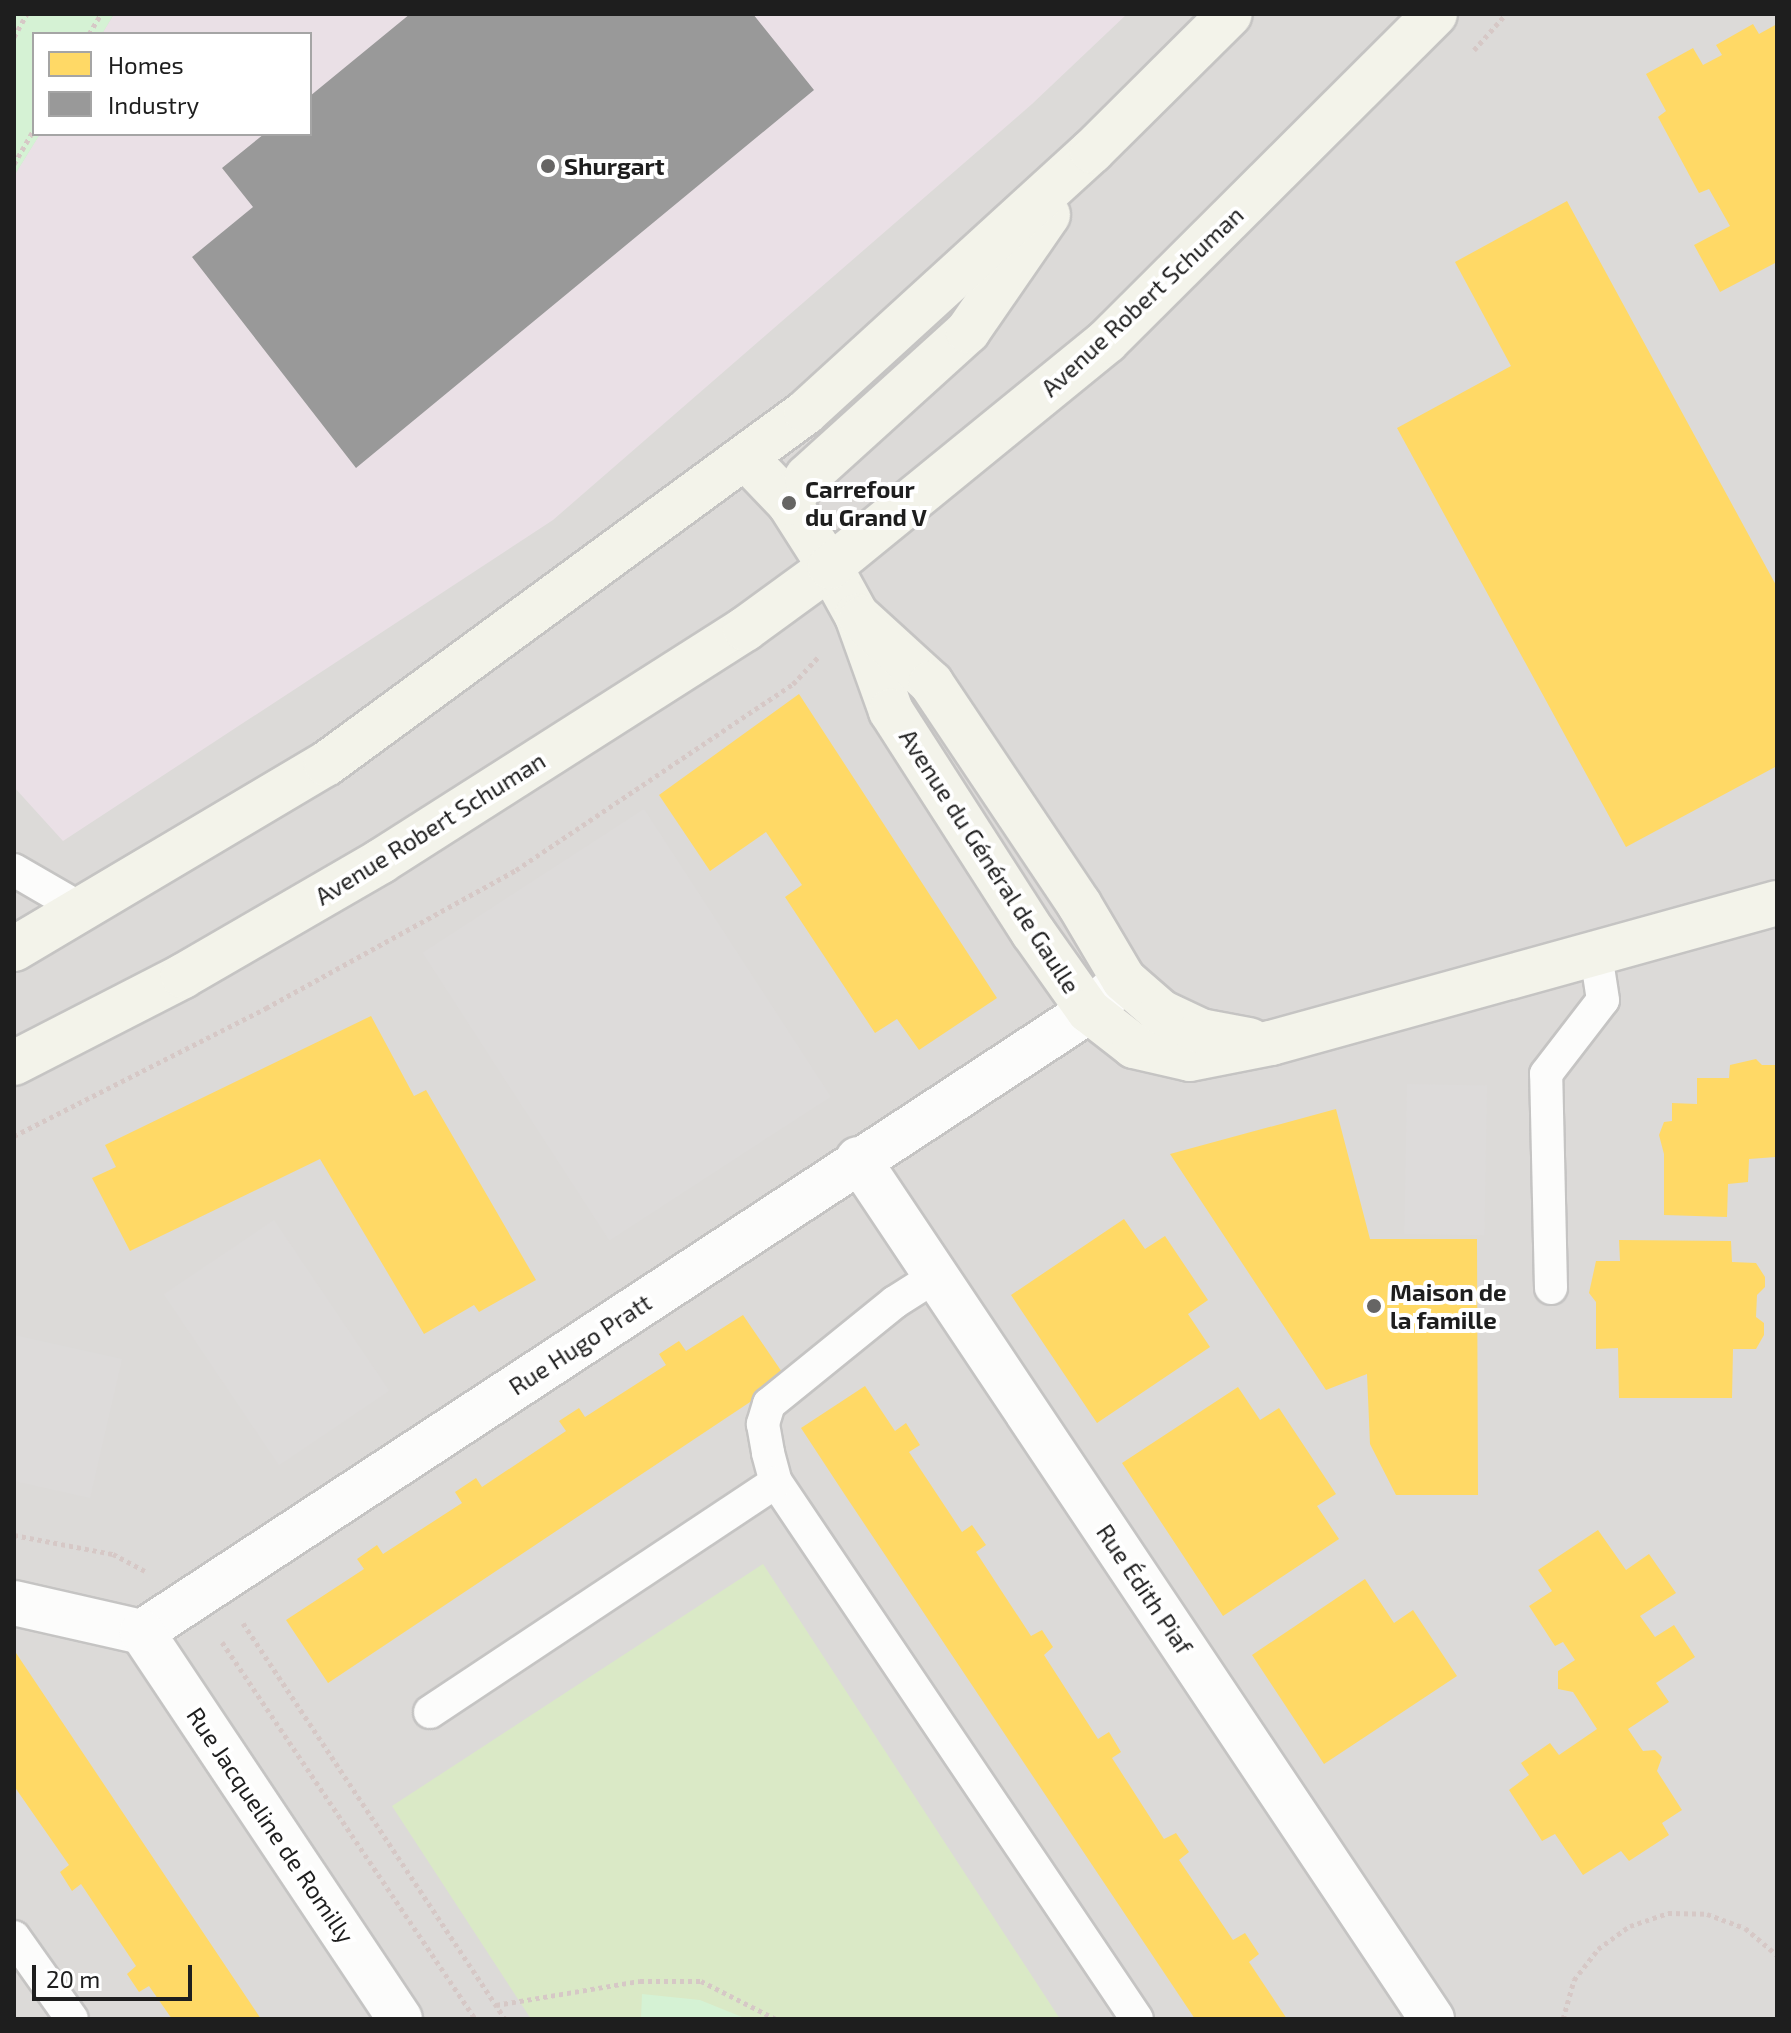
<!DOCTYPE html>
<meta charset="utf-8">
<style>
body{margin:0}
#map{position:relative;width:1791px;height:2033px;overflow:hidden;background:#edeae7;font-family:"Exo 2",sans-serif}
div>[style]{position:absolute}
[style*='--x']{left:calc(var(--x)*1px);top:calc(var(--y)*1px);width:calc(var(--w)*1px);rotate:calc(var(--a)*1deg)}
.residential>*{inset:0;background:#dcdad8}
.industrial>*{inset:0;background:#eae0e6}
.grass>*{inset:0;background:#dae9c6}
.park>*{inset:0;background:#d5f2d4}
.parking>*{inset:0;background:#dddbda;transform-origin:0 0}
.homes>*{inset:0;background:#ffd966}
.industry>*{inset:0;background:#999}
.path>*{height:5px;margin-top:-2.5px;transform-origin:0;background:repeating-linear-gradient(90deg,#d6c8c6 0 4px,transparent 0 8px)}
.roads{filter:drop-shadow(2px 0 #c5c4c3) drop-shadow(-2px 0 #c5c4c3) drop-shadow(0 2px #c5c4c3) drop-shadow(0 -2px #c5c4c3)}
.lane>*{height:32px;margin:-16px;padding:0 16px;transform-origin:16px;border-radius:16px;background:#fcfcfb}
.street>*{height:44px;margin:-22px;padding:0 22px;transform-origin:22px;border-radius:22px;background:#fcfcfb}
.secondary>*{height:44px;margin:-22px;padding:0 22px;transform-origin:22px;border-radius:22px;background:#f3f3ea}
.dots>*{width:22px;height:22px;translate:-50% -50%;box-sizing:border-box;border:4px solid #fff;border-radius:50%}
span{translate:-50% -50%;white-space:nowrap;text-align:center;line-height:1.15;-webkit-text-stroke:8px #fff;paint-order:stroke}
.poi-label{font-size:24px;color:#1e1e1e;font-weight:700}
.left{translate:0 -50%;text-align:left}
.street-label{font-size:24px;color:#1e1e1e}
.frame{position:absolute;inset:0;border:16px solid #1e1e1e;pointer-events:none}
.legend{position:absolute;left:32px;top:32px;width:280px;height:104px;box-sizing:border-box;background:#fff;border:2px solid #a5a5a5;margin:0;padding:10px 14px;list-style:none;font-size:24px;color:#1e1e1e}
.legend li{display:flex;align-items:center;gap:16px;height:40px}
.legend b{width:40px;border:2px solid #a5a5a5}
.scale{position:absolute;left:32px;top:1965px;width:160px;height:36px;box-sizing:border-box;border:4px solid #1e1e1e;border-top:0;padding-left:10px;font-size:24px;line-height:28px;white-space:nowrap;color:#1e1e1e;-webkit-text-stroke:6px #fff;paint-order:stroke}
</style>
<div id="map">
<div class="residential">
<div style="clip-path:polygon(evenodd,14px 14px,1777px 14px,1777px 2019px,14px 2019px,14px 14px,34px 34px,310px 34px,310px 134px,34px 134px,34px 34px)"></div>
</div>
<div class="industrial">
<div style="clip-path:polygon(114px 14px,1127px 14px,1032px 104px,553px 520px,63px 841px,14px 787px,14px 176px,40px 134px,310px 134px,310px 34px,102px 34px)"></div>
</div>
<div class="grass">
<div style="clip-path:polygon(763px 1564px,1060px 2019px,531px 2019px,392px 1806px)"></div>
</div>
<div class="park">
<div style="clip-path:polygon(14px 14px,114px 14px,102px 34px,34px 34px,34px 134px,40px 134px,14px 176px)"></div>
<div style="clip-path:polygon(642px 1994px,700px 2000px,747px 2019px,641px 2019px)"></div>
</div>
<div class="parking">
<div style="left:644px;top:809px;width:343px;height:264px;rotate:57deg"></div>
<div style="left:1407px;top:1084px;width:80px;height:150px;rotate:1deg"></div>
<div style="left:274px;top:1220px;width:206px;height:133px;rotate:56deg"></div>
<div style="clip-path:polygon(14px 1335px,122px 1359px,90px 1498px,14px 1481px)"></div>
</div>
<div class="homes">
<div style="clip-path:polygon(1753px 24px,1759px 34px,1777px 24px,1777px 262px,1720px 292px,1694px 245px,1730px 226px,1709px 189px,1699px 193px,1658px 117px,1666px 111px,1646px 74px,1693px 48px,1703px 65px,1722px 55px,1716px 45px)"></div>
<div style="clip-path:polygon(1567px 201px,1777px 587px,1777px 766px,1626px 847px,1397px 428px,1511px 366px,1455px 262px)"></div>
<div style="clip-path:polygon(799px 694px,997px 998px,919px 1050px,897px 1019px,875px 1033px,785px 897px,802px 885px,766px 832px,710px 871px,659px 795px)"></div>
<div style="clip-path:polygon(371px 1016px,414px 1096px,426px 1090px,536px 1280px,479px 1312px,474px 1305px,424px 1334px,320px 1159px,130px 1251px,92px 1178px,116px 1167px,105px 1145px)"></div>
<div style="clip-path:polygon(1756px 1059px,1762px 1065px,1777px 1065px,1776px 1157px,1749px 1159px,1748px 1182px,1728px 1184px,1727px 1217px,1664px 1215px,1664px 1154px,1659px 1135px,1664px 1122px,1672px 1121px,1672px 1103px,1697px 1104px,1697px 1078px,1729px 1078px,1730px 1065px)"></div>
<div style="clip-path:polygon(1336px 1109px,1370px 1239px,1477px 1239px,1478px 1495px,1396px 1495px,1370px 1444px,1367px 1374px,1326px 1390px,1170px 1154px)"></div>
<div style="clip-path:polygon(1124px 1219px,1145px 1249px,1165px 1236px,1208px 1300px,1188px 1314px,1210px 1347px,1097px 1423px,1011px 1295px)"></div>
<div style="clip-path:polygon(1619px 1240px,1731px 1241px,1732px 1262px,1756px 1263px,1765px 1277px,1765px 1287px,1757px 1295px,1756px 1317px,1764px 1323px,1764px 1335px,1756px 1349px,1733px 1349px,1732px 1398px,1619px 1398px,1618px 1348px,1596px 1349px,1596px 1302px,1589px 1293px,1596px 1261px,1620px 1261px)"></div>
<div style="clip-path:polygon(743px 1315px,786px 1378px,328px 1683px,286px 1620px,364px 1569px,357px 1559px,377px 1545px,383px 1554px,462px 1503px,455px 1492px,476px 1478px,482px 1487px,566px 1431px,559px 1421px,579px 1408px,585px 1417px,666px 1365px,659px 1354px,679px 1341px,686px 1351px)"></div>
<div style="clip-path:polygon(865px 1386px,895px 1431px,906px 1423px,920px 1445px,909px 1452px,962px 1532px,972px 1525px,986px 1545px,976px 1552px,1031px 1636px,1042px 1630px,1053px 1647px,1044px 1655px,1098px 1739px,1109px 1732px,1121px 1752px,1112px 1758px,1164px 1839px,1176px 1833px,1189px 1852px,1179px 1860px,1233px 1940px,1245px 1933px,1259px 1954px,1249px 1962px,1287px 2019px,1195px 2019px,845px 1495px,801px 1428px)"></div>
<div style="clip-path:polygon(1238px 1387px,1260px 1420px,1279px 1408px,1336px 1494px,1317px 1506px,1339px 1539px,1223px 1616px,1122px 1463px)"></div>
<div style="clip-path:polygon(1598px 1530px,1626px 1570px,1649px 1554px,1676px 1593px,1640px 1616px,1655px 1637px,1674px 1625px,1695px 1657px,1656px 1683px,1669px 1702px,1628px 1729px,1643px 1751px,1655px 1750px,1662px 1757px,1657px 1771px,1682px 1810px,1662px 1823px,1669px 1835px,1629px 1861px,1621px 1851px,1583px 1875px,1555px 1834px,1542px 1841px,1509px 1790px,1529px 1775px,1521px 1763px,1550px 1743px,1559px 1755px,1597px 1729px,1573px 1692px,1558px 1689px,1558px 1671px,1575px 1660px,1563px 1642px,1555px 1646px,1529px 1606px,1552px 1591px,1538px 1570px)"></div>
<div style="clip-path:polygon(1365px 1579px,1394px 1623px,1413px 1610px,1457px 1676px,1324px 1764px,1252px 1655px)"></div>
<div style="clip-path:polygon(14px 1650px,261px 2019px,172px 2019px,149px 1986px,139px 1992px,127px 1974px,136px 1966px,81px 1884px,72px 1891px,60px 1872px,69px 1865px,14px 1786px)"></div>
</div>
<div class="industry">
<div style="clip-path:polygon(410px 14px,753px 14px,814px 90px,356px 468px,192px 257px,253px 207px,222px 168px,264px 134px,310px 134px,310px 96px)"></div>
</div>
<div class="path">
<div style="--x:89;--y:34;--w:23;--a:-59"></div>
<div style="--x:14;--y:37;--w:26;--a:-61"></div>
<div style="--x:1474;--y:50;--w:48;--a:-48.4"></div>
<div style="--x:14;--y:164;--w:39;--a:-60"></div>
<div style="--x:14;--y:1136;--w:283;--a:-26.9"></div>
<div style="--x:266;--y:1008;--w:286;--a:-28.9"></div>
<div style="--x:516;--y:870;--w:334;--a:-33.9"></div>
<div style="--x:793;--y:684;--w:37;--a:-47"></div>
<div style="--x:14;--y:1535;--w:101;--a:10.9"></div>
<div style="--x:113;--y:1554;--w:36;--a:28"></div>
<div style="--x:243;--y:1623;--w:475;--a:56.5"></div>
<div style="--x:222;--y:1642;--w:454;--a:56.1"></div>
<div style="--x:496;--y:2005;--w:146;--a:-9.5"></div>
<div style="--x:640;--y:1981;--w:61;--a:0"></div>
<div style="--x:701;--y:1981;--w:84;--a:26.9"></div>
<div style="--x:1563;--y:2019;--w:41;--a:-74.2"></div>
<div style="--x:1574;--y:1980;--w:39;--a:-52"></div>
<div style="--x:1598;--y:1949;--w:39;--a:-36"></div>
<div style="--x:1630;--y:1926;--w:40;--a:-18.9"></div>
<div style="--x:1668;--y:1913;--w:39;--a:1"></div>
<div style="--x:1707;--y:1914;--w:40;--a:20.2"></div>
<div style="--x:1745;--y:1928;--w:42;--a:40.2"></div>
</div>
<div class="roads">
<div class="lane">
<div style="--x:14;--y:870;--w:80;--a:30.1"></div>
<div style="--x:936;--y:1276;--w:49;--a:147.6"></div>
<div style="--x:895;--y:1302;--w:162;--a:141"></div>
<div style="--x:769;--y:1404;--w:21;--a:107"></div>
<div style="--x:763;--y:1424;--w:29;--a:80"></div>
<div style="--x:768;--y:1453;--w:30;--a:75"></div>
<div style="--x:776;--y:1482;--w:647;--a:56.09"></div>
<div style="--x:1551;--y:1288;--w:214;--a:-91.3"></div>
<div style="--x:1546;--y:1074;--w:93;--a:-52.4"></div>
<div style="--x:1603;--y:1000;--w:47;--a:-98.7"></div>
<div style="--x:430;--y:1712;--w:415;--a:-33.6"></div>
<div style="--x:14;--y:1937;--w:100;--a:54.7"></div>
</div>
<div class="street">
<div style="--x:858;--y:1159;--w:1034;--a:56.28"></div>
<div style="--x:14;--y:1603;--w:131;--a:12.8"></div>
<div style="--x:142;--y:1632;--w:1132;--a:-33.26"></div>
<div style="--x:1089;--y:1011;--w:47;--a:-41.5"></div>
<div style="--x:142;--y:1632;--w:465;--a:56.3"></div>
</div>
<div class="secondary">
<div style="--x:746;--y:458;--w:62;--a:46.3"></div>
<div style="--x:789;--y:503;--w:76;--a:57.4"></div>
<div style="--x:830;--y:567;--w:56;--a:61.1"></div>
<div style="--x:857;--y:616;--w:101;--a:70.3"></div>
<div style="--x:891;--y:711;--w:263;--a:57.3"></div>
<div style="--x:1033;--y:932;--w:97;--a:54.7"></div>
<div style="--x:1089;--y:1011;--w:57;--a:37.9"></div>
<div style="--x:1134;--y:1046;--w:57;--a:13.1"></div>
<div style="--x:1190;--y:1059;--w:83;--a:-11.2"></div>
<div style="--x:1271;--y:1043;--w:525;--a:-15.47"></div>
<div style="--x:789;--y:503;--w:32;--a:-55"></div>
<div style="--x:807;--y:477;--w:217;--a:-42.2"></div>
<div style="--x:968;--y:331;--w:141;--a:-55.4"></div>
<div style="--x:861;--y:619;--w:95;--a:42.4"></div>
<div style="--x:931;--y:683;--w:266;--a:56.2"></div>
<div style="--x:1079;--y:904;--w:88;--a:59.4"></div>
<div style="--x:1124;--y:980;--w:49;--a:40.9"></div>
<div style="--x:1161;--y:1012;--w:44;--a:25.4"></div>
<div style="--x:1201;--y:1031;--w:49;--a:10.6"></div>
<div style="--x:14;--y:949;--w:363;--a:-30.7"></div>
<div style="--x:326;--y:764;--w:595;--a:-36.25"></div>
<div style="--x:806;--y:412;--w:387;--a:-42.4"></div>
<div style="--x:1092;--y:151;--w:194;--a:-44.8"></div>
<div style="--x:14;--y:1063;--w:190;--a:-27.2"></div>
<div style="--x:183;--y:976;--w:229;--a:-30.1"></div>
<div style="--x:381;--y:861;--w:432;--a:-32.5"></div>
<div style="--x:745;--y:629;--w:105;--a:-36.1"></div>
<div style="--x:830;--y:567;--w:357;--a:-39.2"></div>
<div style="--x:1107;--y:341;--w:463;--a:-44.9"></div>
</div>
</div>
<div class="dots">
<div style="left:548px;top:166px;background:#666564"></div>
<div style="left:789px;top:503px;background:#666564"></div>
<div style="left:1374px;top:1306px;background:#666564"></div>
</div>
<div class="poi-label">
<span class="left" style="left:564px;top:166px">Shurgart</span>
<span class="left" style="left:805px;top:503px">Carrefour<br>du Grand V</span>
<span class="left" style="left:1390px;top:1306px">Maison de<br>la famille</span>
</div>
<div class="street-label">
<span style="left:1142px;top:301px;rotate:-43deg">Avenue Robert Schuman</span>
<span style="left:430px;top:828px;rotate:-32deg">Avenue Robert Schuman</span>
<span style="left:990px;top:861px;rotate:57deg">Avenue du Général de Gaulle</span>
<span style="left:580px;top:1344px;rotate:-33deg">Rue Hugo Pratt</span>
<span style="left:1145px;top:1589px;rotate:56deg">Rue Édith Piaf</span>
<span style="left:271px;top:1825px;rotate:56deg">Rue Jacqueline de Romilly</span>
</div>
<div class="frame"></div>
<ul class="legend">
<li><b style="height:22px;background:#ffd966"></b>Homes</li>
<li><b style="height:22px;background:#999"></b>Industry</li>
</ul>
<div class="scale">20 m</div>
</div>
